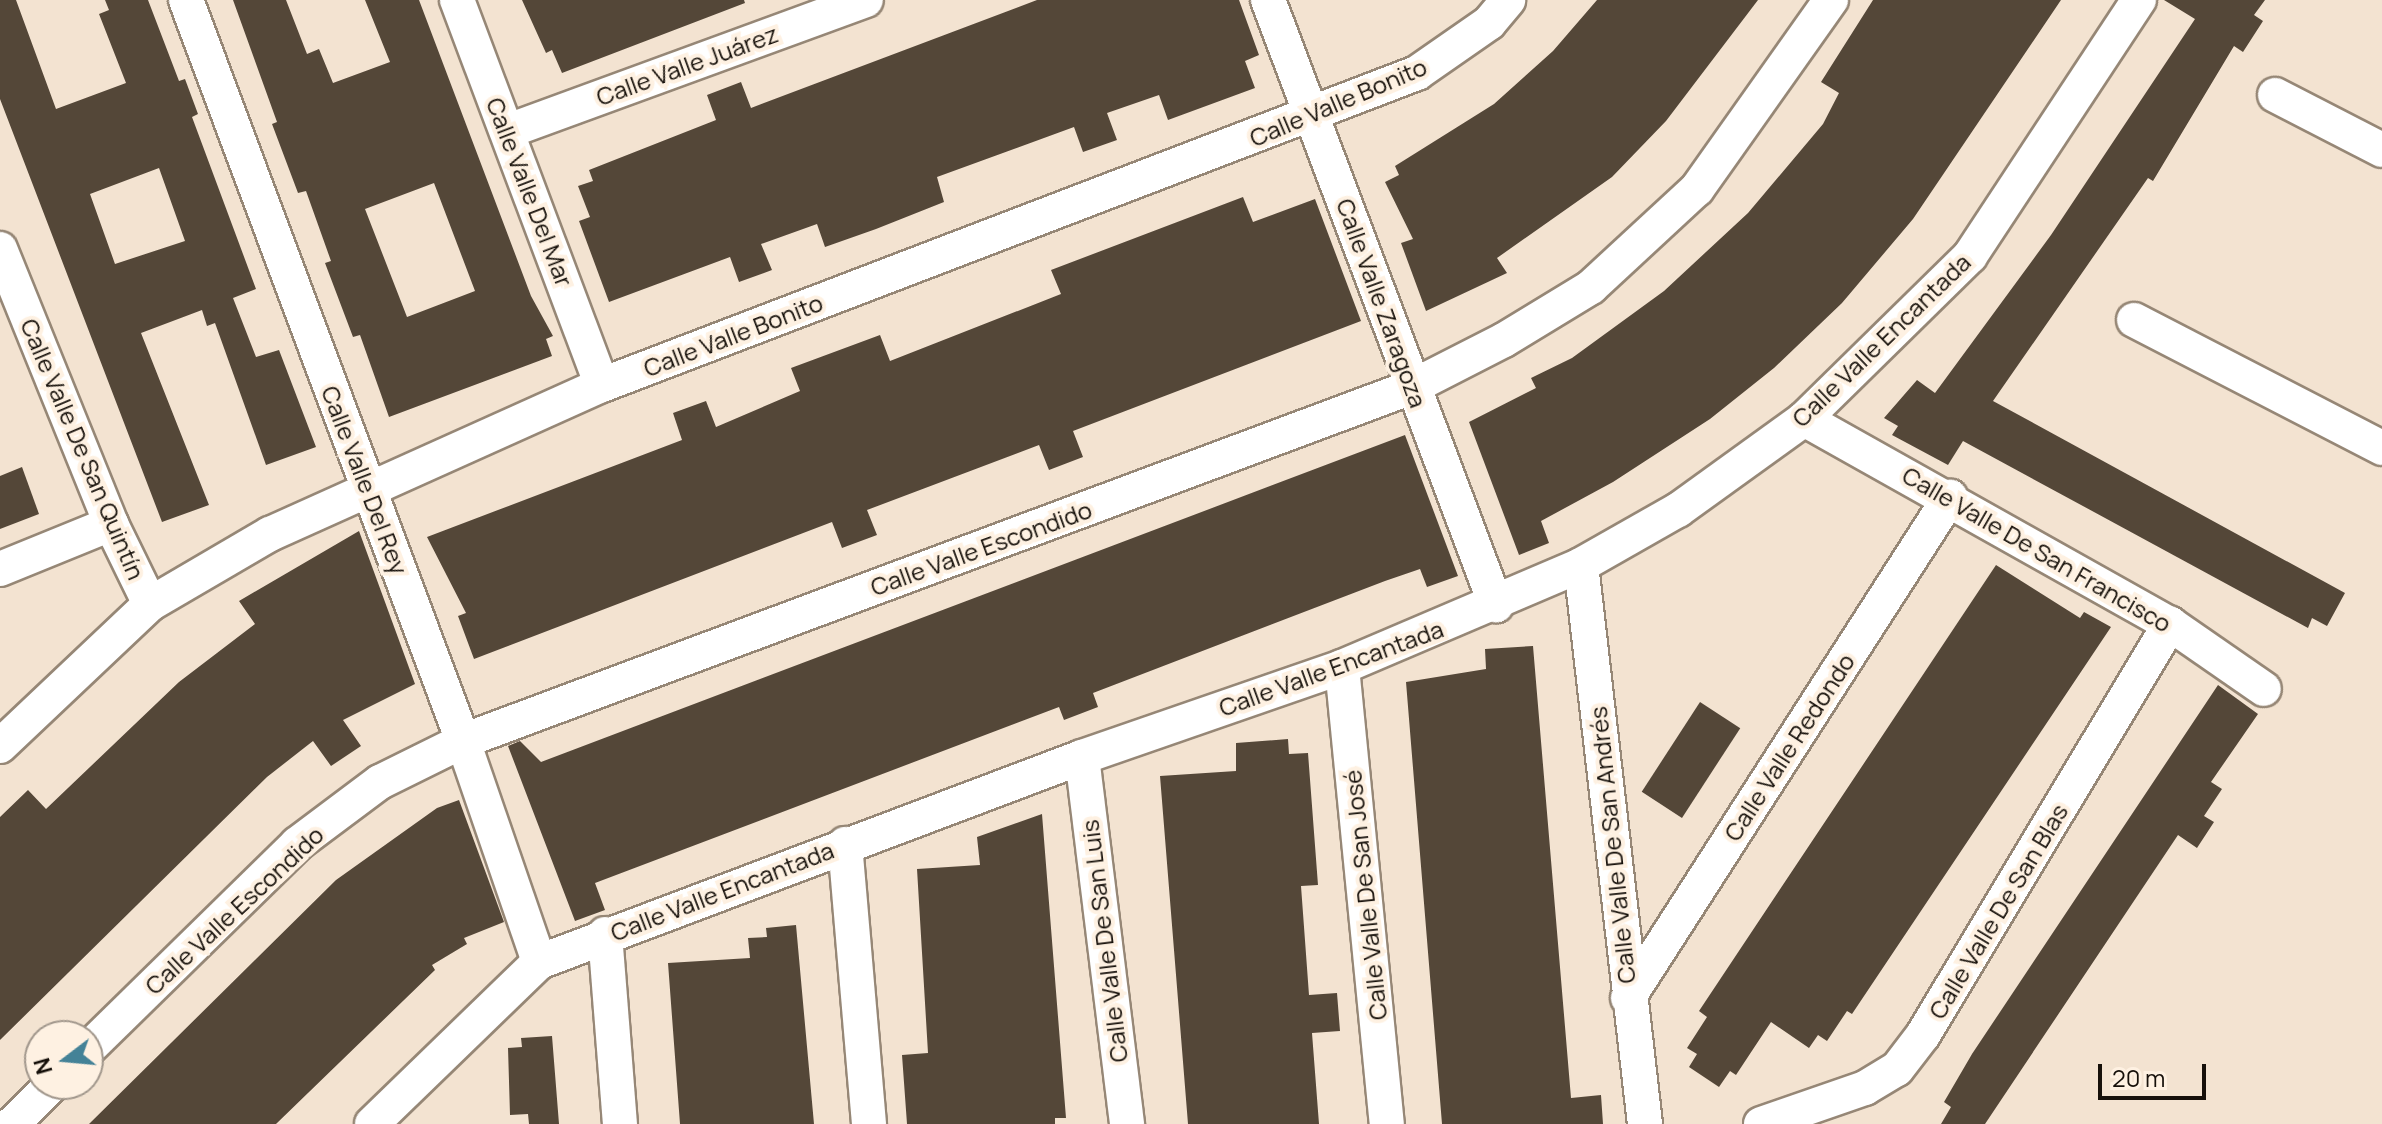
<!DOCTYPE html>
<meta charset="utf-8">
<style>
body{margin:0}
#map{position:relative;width:2382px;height:1124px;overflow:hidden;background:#f3e3d1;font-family:Manrope,sans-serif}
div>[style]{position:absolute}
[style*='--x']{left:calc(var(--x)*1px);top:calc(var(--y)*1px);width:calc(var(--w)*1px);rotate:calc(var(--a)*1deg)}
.building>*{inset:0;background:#544738;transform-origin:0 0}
.roads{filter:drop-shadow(2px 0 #968776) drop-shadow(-2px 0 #968776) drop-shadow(0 2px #968776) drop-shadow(0 -2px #968776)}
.minor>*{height:34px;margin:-17px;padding:0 17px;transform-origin:17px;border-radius:17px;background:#fff}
span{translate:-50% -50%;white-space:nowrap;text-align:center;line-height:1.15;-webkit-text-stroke:8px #fef1e2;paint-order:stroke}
.street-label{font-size:24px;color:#16100a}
.north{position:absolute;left:24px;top:1020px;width:80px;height:80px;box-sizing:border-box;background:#fef1e2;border:2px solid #a1978c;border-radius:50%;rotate:254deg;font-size:22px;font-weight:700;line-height:32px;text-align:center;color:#16100a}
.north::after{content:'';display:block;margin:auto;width:28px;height:36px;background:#448297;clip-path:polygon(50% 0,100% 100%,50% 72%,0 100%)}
.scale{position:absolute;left:2098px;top:1064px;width:108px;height:36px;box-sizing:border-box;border:4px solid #16100a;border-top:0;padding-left:10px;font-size:24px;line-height:28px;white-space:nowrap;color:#16100a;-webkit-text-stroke:6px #fef1e2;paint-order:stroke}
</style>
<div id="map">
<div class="building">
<div style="clip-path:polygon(evenodd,0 0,16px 0,56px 109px,126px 83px,99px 14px,109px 10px,105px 0,148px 0,179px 81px,185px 79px,198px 114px,192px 117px,256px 289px,233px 298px,256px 357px,279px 350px,316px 447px,266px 465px,215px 323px,207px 326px,202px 310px,141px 333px,209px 505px,162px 522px,0 99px,0 0,159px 168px,185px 241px,115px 264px,90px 194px,159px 168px)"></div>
<div style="clip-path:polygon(evenodd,233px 0,286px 0,307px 54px,319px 49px,333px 83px,390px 62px,365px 0,419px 0,531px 296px,553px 336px,546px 339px,552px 356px,389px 417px,360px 335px,353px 337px,325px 263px,331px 261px,306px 191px,298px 193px,272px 124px,277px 122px,233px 0,434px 183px,475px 291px,407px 317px,365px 209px,434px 183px)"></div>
<div style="clip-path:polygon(522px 0,744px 0,745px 3px,562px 73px,552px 50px,546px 53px)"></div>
<div style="clip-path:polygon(1037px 0,1239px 0,1259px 55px,1245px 61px,1255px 88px,1168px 120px,1159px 95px,1107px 113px,1117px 140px,1083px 152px,1074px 127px,937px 177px,944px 202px,876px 229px,825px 247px,817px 224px,761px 244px,772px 270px,739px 282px,730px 257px,609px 302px,579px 221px,590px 217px,578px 186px,593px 181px,589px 170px,716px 120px,707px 95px,741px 82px,751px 108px)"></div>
<div style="clip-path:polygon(1597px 0,1758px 0,1666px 121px,1612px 177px,1497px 258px,1507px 273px,1426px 311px,1401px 243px,1413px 239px,1385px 182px,1399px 175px,1395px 166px,1494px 104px,1553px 51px)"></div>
<div style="clip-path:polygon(1873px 0,2061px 0,1913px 219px,1842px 303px,1774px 368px,1710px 419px,1613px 482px,1541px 521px,1549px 543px,1519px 555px,1469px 422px,1536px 388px,1531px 378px,1572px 358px,1664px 291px,1748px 213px,1823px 124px,1839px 93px,1821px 82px)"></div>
<div style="clip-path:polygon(2164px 0,2265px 0,2254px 15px,2263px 21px,2243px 52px,2234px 46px,2153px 181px,2148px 178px,1993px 401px,2345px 593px,2327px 626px,2312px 618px,2308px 628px,1963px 441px,1948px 465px,1892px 435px,1898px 426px,1884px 418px,1917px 380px,1935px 393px,2051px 235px,2195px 19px)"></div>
<div style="clip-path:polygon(1243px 197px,1253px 222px,1315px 199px,1361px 321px,1073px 431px,1083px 457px,1049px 470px,1039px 445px,867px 510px,877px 535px,842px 548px,832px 522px,474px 659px,458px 616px,466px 613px,427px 537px,682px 440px,673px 413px,706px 401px,716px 427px,800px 391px,791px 368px,880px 335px,890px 361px,1061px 294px,1051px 270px)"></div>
<div style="clip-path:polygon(1405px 435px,1458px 576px,1427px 587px,1420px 569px,1385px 581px,1093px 693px,1098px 707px,1064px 720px,1059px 707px,595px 883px,605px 910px,575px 921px,508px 746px,520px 741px,541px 762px)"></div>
<div style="clip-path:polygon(22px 467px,39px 514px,0 529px,0 476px)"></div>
<div style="clip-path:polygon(359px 531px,415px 684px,343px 720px,361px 746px,331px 766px,313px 741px,267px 777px,0 1040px,0 817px,28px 790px,46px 809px,179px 682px,255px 624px,239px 601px)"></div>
<div style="clip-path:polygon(1996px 565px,2080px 618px,2084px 612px,2111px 627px,1852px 1014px,1847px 1011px,1827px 1041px,1818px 1035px,1809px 1048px,1771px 1022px,1736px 1075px,1730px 1071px,1719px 1087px,1689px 1067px,1697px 1054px,1687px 1048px,1707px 1017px,1699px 1011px)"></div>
<div style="clip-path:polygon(1533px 646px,1571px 1098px,1601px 1095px,1603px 1124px,1442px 1124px,1406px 682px,1486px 669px,1485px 649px)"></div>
<div style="clip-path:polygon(2218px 685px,2258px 714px,2211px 782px,2222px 789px,2204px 816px,2214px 822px,2197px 848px,2178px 835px,1985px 1124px,1941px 1124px,1951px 1107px,1944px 1102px,1972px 1054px)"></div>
<div style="left:1700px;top:702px;width:48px;height:107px;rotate:33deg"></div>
<div style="clip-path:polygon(1288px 739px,1289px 754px,1308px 753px,1318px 885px,1301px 886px,1309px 995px,1337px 993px,1340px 1031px,1312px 1033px,1319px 1124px,1188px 1124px,1160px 776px,1236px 771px,1236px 743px)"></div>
<div style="clip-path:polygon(459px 800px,504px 922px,464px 938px,467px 944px,432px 965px,435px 970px,276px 1124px,89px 1124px,336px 880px,437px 808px)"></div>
<div style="clip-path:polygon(1042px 814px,1066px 1118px,1055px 1118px,1055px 1124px,907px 1124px,902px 1055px,928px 1053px,917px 869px,980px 865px,977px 837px)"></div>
<div style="clip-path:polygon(796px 925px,814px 1124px,680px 1124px,668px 963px,750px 958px,748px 938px,767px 937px,766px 928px)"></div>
<div style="clip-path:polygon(552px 1036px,559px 1124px,529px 1124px,528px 1114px,510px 1115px,508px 1048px,522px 1047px,521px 1038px)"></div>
</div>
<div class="roads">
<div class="minor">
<div style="--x:186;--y:0;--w:791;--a:69.5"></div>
<div style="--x:463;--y:741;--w:234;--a:71"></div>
<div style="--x:457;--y:0;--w:411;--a:69.4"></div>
<div style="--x:1268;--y:0;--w:647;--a:69.35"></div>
<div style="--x:2275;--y:95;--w:120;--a:27.2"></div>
<div style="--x:508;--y:131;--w:381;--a:-20.1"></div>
<div style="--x:0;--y:249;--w:297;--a:68"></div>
<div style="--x:111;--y:524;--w:89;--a:64"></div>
<div style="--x:2134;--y:320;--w:279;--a:27.3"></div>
<div style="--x:1804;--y:419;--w:420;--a:29.3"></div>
<div style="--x:2170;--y:624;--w:114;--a:34.7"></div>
<div style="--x:1581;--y:565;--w:563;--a:83.47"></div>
<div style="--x:0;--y:569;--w:120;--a:-22.1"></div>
<div style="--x:1342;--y:667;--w:459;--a:84.4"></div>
<div style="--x:0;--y:746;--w:207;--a:-43.4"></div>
<div style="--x:150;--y:604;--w:139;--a:-30.3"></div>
<div style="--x:270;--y:534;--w:364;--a:-24.2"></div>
<div style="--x:602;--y:385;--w:873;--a:-20.95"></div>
<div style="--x:1417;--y:73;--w:88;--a:-34.8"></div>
<div style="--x:1489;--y:23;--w:30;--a:-50"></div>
<div style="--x:1082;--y:757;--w:370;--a:83"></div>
<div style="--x:845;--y:844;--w:281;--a:85.1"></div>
<div style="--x:605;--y:934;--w:191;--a:85.5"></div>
<div style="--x:1628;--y:998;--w:596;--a:-57.27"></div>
<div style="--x:88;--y:1049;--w:293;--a:-44.4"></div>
<div style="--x:297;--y:844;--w:104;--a:-36.8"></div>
<div style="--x:380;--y:782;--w:93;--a:-26.3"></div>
<div style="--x:463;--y:741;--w:1013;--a:-20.46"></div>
<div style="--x:1412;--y:387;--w:103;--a:-27.1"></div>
<div style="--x:1504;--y:340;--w:102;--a:-31.3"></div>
<div style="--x:1591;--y:287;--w:144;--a:-42.8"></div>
<div style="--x:1697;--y:189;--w:232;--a:-54.7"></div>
<div style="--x:12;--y:1124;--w:57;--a:-44.3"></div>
<div style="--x:372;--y:1124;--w:233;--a:-44.1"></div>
<div style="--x:539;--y:962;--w:580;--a:-20.68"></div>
<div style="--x:1082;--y:757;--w:275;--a:-19.1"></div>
<div style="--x:1342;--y:667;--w:260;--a:-23.1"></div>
<div style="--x:1581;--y:565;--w:112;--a:-29.6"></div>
<div style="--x:1678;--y:510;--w:155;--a:-35.8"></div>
<div style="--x:1804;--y:419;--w:233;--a:-44.5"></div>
<div style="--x:1970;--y:256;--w:307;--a:-56.6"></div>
<div style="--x:1761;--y:1124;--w:110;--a:-19.1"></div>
<div style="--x:1865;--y:1088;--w:37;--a:-31"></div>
<div style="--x:1897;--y:1069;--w:43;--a:-52.6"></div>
<div style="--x:1923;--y:1035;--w:480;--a:-59"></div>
</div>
</div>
<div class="street-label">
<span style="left:687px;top:65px;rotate:-20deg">Calle Valle Juárez</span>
<span style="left:1338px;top:102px;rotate:-23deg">Calle Valle Bonito</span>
<span style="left:530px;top:192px;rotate:69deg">Calle Valle Del Mar</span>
<span style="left:1382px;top:303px;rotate:70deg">Calle Valle Zaragoza</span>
<span style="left:733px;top:335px;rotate:-21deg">Calle Valle Bonito</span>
<span style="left:1881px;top:340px;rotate:-44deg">Calle Valle Encantada</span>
<span style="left:83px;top:449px;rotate:67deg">Calle Valle De San Quintín</span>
<span style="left:365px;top:480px;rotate:69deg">Calle Valle Del Rey</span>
<span style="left:981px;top:548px;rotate:-20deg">Calle Valle Escondido</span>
<span style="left:2037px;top:549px;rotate:30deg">Calle Valle De San Francisco</span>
<span style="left:1331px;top:668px;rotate:-20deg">Calle Valle Encantada</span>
<span style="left:1789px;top:747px;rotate:-57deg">Calle Valle Redondo</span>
<span style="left:1612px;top:845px;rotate:-96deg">Calle Valle De San Andrés</span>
<span style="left:722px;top:891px;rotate:-21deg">Calle Valle Encantada</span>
<span style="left:1365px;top:895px;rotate:-96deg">Calle Valle De San José</span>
<span style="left:234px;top:910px;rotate:-43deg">Calle Valle Escondido</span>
<span style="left:1998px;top:911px;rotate:-59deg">Calle Valle De San Blas</span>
<span style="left:1104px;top:941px;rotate:-97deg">Calle Valle De San Luis</span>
</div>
<div class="north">N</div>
<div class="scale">20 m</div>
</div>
